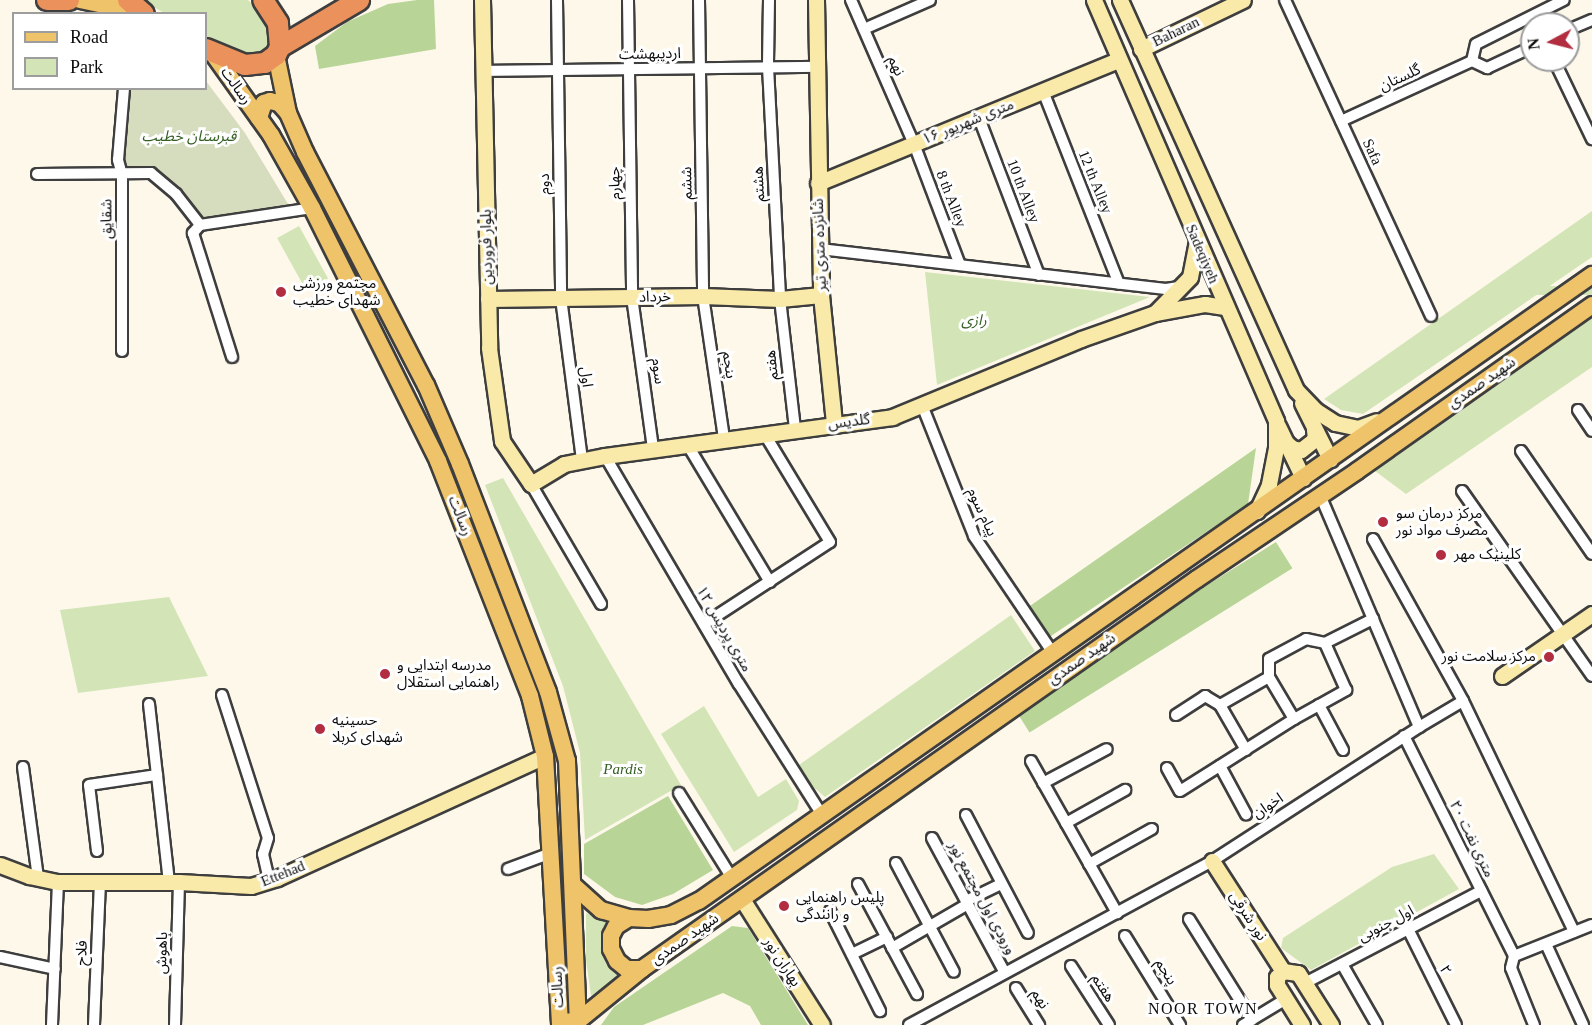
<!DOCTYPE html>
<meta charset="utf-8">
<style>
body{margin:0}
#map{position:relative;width:1592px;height:1025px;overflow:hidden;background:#fef8eb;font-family:"Times New Roman","Noto Sans Arabic",serif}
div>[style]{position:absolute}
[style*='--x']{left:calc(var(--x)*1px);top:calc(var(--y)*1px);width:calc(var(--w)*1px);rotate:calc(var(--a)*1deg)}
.green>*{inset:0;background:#d3e5b7;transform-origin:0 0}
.forest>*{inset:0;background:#b8d597;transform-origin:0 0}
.cemetery>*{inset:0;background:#d6ddbe}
.roads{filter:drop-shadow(2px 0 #3e3e3e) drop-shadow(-2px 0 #3e3e3e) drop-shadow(0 2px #3e3e3e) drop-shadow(0 -2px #3e3e3e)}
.street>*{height:10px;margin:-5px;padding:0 5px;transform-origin:5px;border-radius:5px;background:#fff}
.secondary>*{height:15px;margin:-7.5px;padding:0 7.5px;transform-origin:7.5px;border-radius:7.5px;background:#faeaaa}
.primary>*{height:16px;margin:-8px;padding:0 8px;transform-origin:8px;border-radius:8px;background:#efc369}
.highway>*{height:20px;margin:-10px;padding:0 10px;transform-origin:10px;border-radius:10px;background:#eb915c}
.dots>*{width:16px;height:16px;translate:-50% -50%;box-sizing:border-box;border:3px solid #fff;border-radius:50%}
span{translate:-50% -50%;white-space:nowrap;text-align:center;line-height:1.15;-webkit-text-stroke:6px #fff;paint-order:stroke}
.street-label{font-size:15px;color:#0b0b0b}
.park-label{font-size:15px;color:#325e21;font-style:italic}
.poi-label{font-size:15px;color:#0b0b0b}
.left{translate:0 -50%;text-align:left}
.right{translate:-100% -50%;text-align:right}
.neighbourhood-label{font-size:16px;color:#0b0b0b;letter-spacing:1.5px}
.legend{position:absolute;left:12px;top:12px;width:195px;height:78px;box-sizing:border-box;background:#fff;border:2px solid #9d9d9d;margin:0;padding:8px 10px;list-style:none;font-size:18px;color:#0b0b0b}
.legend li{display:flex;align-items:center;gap:12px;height:30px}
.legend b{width:30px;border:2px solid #9d9d9d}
.north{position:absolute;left:1520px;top:12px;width:60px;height:60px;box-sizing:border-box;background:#fff;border:2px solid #9d9d9d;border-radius:50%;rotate:263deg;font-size:16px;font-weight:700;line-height:24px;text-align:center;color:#0b0b0b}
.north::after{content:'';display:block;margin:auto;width:21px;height:27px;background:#b12d3f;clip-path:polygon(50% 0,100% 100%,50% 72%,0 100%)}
</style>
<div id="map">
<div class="green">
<div style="clip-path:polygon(142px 0,248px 0,265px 16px,270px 27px,270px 44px,252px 56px,237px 53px,206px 38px,206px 14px,164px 13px)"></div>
<div style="clip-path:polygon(1592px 211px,1592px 257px,1363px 414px,1341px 410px,1324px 399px)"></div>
<div style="left:299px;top:226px;width:60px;height:25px;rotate:61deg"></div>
<div style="clip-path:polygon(925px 272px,1150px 297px,937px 385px)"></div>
<div style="left:1592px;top:286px;width:9px;height:103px;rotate:90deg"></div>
<div style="clip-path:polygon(1592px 318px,1592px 367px,1406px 494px,1375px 471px)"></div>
<div style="clip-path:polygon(503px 478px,681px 785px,585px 840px,580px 753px,563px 686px,485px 485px)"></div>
<div style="clip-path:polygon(169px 597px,208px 676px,78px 693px,60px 610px)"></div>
<div style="clip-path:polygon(1011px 615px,1035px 651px,825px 797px,812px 786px,799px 765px)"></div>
<div style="clip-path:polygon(704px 706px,758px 797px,786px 779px,799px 801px,797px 810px,734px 852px,661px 734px)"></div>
<div style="clip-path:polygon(1434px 854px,1459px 889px,1311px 970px,1281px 948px,1283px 938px,1392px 867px)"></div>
<div style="clip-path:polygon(586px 913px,610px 924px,605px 932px,603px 947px,610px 963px,620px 976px,591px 996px,586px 960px)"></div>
</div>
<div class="forest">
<div style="clip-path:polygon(417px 0,434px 0,436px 49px,319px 69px,315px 46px,347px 22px,388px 4px)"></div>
<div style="clip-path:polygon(1256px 448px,1248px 504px,1048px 638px,1027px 608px)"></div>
<div style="left:1276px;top:542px;width:31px;height:310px;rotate:58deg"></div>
<div style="clip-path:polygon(668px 796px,713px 870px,673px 894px,642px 905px,615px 897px,584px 874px,584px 844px)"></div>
<div style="clip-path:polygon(732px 926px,748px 928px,808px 1025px,761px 1025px,750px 1006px,723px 993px,643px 1025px,601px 1025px,614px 1007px)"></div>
</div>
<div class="cemetery">
<div style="clip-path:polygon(206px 81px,245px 133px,291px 209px,201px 221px,178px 191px,152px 166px,123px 167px,130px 89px,206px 88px)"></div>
</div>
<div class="roads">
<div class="street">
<div style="--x:557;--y:0;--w:298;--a:89.2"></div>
<div style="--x:561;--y:298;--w:163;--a:82.6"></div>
<div style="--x:628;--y:0;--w:297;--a:89.2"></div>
<div style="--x:632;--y:297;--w:153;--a:82.1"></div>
<div style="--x:699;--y:0;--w:296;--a:89.2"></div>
<div style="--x:703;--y:296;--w:145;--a:81.6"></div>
<div style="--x:769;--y:0;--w:67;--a:90.9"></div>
<div style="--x:768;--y:67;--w:232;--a:87"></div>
<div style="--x:780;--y:299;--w:131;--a:83.4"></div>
<div style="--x:851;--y:0;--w:157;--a:66.4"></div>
<div style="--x:914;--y:144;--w:129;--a:69.2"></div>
<div style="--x:1285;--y:0;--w:348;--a:65.2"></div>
<div style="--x:864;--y:29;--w:72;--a:-23.7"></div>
<div style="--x:1568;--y:30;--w:26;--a:-23"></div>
<div style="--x:1554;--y:60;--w:88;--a:64.3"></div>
<div style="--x:1472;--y:61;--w:17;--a:-77"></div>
<div style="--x:1476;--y:44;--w:98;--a:-26.6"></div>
<div style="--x:483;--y:71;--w:334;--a:-0.7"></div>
<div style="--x:1043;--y:91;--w:207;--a:68.5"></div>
<div style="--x:979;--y:118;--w:168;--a:69.1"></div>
<div style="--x:1341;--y:121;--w:144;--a:-24.6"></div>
<div style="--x:1472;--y:61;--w:17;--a:25"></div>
<div style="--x:1487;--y:68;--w:50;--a:-25"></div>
<div style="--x:37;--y:174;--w:114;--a:-0.5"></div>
<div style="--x:151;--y:173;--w:33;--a:40"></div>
<div style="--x:176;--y:194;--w:39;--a:52"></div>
<div style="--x:200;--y:225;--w:113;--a:-8.6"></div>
<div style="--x:200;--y:225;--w:11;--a:131"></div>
<div style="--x:193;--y:233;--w:130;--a:72.5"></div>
<div style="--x:820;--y:249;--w:348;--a:6.6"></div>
<div style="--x:1166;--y:289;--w:13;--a:-9"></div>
<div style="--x:122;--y:351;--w:176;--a:-90"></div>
<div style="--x:122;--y:175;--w:16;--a:-105"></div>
<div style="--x:118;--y:160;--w:72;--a:-85.2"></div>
<div style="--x:922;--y:405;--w:141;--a:68.3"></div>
<div style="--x:974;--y:536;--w:141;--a:56"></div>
<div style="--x:1578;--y:410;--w:25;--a:56"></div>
<div style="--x:687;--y:444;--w:161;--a:59"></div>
<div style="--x:1521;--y:451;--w:125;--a:55.4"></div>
<div style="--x:605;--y:456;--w:264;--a:59.6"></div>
<div style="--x:739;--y:684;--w:155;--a:57.6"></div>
<div style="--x:531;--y:484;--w:139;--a:59.7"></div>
<div style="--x:1462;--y:491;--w:226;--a:54.9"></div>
<div style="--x:1373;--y:539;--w:185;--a:60.9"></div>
<div style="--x:704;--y:624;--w:150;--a:-33.1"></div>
<div style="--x:830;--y:542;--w:127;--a:-121.2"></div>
<div style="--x:222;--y:695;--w:150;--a:72.2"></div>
<div style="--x:268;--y:838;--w:17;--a:107"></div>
<div style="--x:263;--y:854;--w:28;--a:77"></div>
<div style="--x:149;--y:704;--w:179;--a:83.6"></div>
<div style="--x:1220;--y:705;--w:56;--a:-29.7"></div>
<div style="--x:1319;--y:705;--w:51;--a:61.9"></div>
<div style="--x:1176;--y:715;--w:35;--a:-33"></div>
<div style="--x:1205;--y:696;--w:17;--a:31"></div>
<div style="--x:1220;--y:705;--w:52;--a:60"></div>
<div style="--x:1294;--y:719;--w:49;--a:-120.8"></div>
<div style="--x:1269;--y:677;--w:18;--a:-90"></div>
<div style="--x:1269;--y:659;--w:42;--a:-28.4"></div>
<div style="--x:1306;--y:639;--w:19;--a:12"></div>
<div style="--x:1325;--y:643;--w:54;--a:-26.6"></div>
<div style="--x:1419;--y:727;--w:51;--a:-30.6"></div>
<div style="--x:1463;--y:701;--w:256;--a:64.3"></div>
<div style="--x:1404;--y:736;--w:246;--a:63.4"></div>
<div style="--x:1031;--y:761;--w:175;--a:60.5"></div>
<div style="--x:1220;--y:766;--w:55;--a:61.6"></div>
<div style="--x:23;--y:767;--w:112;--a:82.3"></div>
<div style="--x:1167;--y:768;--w:26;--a:61"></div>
<div style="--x:1180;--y:791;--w:135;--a:-32.3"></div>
<div style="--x:1294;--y:719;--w:60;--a:-29.1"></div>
<div style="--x:1346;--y:690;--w:51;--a:-114.1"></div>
<div style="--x:1043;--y:783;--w:72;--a:-28"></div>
<div style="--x:679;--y:793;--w:100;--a:58.1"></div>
<div style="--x:966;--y:815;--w:133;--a:62.3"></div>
<div style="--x:1066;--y:823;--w:68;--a:-29.2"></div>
<div style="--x:932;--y:838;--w:153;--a:61.6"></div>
<div style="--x:97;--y:851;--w:66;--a:-96.9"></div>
<div style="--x:89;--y:785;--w:69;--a:-8.4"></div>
<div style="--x:896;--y:863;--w:123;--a:62"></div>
<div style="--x:1089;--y:864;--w:72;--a:-29.1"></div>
<div style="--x:508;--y:869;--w:46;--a:-20.4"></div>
<div style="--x:858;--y:884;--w:125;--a:61.8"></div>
<div style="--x:966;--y:901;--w:39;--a:-26"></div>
<div style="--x:830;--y:911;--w:112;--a:63.4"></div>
<div style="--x:1189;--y:919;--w:119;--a:58"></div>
<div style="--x:1408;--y:929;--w:107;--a:63.4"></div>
<div style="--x:1125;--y:936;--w:105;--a:58.3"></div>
<div style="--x:1546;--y:944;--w:89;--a:65.4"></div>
<div style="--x:892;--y:948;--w:88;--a:-30.1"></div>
<div style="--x:852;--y:954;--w:39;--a:-26"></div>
<div style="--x:0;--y:957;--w:56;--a:12.3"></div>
<div style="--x:1342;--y:964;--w:70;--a:60.2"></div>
<div style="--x:1071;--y:966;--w:70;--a:57.2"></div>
<div style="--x:1305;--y:983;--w:199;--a:-27.6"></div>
<div style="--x:1016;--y:988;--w:44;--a:58.1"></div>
<div style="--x:52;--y:1025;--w:143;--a:-87.6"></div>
<div style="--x:94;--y:1025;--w:143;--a:-87.6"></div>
<div style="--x:175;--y:1025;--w:143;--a:-88.4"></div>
<div style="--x:909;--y:1025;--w:345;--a:-28.4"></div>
<div style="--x:1212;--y:861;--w:247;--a:-32.9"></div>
<div style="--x:1419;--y:727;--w:252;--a:-113.1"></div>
<div style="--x:1243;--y:1025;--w:50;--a:-31.2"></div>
<div style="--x:1534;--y:1025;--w:61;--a:-112"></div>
<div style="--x:1511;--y:968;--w:12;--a:-76"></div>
<div style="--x:1514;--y:956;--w:84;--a:-21.7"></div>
</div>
<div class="secondary">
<div style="--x:482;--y:0;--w:348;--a:88.8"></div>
<div style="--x:489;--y:348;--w:94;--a:82"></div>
<div style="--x:502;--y:441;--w:52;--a:56"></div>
<div style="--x:531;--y:484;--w:39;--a:-31"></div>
<div style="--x:564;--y:464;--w:42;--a:-11"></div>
<div style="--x:605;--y:456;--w:290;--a:-7.7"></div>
<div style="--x:892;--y:417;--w:204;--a:-22.4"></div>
<div style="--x:1081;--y:339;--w:78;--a:-19.4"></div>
<div style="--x:1155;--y:313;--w:51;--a:-10.2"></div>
<div style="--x:1205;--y:304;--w:20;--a:9"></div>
<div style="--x:816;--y:0;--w:295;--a:89"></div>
<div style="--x:821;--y:295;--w:129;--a:84.2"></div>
<div style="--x:1094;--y:0;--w:459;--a:66.6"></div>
<div style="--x:1276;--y:421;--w:27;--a:90"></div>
<div style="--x:1276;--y:448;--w:38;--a:101"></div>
<div style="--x:1269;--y:485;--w:29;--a:115"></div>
<div style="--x:1120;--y:0;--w:428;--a:65.7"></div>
<div style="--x:1296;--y:390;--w:28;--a:46"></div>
<div style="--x:1315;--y:410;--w:24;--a:33"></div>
<div style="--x:1335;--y:423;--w:24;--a:12"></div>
<div style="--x:1358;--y:428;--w:20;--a:-20"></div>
<div style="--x:1141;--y:49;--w:113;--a:-25.7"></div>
<div style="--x:818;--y:183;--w:324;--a:-22.3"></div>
<div style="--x:488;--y:299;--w:215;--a:-0.8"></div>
<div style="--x:703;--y:296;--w:77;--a:2.2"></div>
<div style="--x:780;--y:299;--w:41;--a:-5.6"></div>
<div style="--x:1155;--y:313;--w:50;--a:-45.8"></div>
<div style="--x:1190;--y:277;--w:36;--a:-79"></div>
<div style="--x:1302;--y:403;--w:63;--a:63.4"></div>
<div style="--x:1278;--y:426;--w:58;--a:64.3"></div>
<div style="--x:1284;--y:441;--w:11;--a:41"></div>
<div style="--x:1292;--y:448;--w:9;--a:13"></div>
<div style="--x:1301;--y:450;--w:18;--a:-38"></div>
<div style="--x:1315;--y:439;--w:10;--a:-96"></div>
<div style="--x:1502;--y:676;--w:109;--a:-34.6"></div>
<div style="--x:1212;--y:861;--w:131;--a:57.2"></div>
<div style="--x:0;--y:865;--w:31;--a:21"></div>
<div style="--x:29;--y:876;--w:30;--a:12"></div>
<div style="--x:58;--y:882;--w:121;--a:0"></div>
<div style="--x:179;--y:882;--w:72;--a:3.2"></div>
<div style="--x:251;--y:886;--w:27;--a:-17"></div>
<div style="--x:277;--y:878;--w:294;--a:-24.5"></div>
<div style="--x:742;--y:899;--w:149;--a:57.6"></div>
<div style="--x:1302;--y:1025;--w:47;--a:-122"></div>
<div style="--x:1277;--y:985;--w:8;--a:-90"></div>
<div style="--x:1277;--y:977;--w:8;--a:-45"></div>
<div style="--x:1283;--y:971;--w:15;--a:8"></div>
<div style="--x:1298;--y:973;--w:62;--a:57.6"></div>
</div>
<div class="primary">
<div style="--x:80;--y:0;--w:62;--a:12"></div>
<div style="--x:214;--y:55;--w:98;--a:54.5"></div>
<div style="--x:271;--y:135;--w:84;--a:60.7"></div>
<div style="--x:312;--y:208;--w:283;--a:63.5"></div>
<div style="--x:438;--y:461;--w:252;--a:68.6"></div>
<div style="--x:530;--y:696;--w:62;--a:76"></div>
<div style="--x:545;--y:756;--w:269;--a:86.8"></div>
<div style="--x:276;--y:55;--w:59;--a:78.3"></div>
<div style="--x:288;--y:113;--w:43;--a:66.4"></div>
<div style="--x:305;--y:152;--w:263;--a:62.6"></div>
<div style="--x:426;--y:385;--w:86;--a:66.7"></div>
<div style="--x:460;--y:464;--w:244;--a:68.9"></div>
<div style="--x:548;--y:692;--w:72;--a:74.6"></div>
<div style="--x:567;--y:761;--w:264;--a:87.6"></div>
<div style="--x:259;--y:118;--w:16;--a:-72"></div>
<div style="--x:264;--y:103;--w:6;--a:-18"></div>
<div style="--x:270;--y:101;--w:9;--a:13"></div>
<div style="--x:279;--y:103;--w:13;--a:48"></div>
<div style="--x:573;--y:885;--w:38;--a:42"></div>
<div style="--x:601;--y:910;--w:29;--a:16"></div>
<div style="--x:629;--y:918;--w:19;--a:3"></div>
<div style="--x:648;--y:919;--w:23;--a:-10"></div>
<div style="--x:671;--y:915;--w:31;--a:-27"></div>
<div style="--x:699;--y:901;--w:1091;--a:-35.03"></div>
<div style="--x:629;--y:918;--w:15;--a:148"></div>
<div style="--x:616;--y:926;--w:11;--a:117"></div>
<div style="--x:611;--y:936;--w:13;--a:90"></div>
<div style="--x:611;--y:949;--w:13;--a:63"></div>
<div style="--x:617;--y:961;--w:13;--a:39"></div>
<div style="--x:627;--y:969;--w:15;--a:0"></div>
<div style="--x:560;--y:1022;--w:18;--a:-3"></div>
<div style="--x:578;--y:1021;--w:82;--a:-39.1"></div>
<div style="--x:642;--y:969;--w:678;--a:-35.1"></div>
<div style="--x:1197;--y:579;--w:193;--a:-34"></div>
<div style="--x:1357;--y:471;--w:288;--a:-35.2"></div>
</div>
<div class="highway">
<div style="--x:47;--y:0;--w:22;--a:0"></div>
<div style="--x:128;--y:0;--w:21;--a:41"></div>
<div style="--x:280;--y:47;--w:92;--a:-30.7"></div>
<div style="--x:206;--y:49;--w:42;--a:22.3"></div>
<div style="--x:245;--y:65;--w:20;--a:-6"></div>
<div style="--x:265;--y:63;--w:14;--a:-36"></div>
<div style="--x:276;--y:55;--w:9;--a:-63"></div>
<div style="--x:280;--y:47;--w:24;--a:-95"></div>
<div style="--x:278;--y:23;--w:27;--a:-123"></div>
</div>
</div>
<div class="dots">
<div style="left:281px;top:292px;background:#b12d3f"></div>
<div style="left:1383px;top:522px;background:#b12d3f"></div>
<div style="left:1441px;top:555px;background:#b12d3f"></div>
<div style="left:1549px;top:657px;background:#b12d3f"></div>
<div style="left:385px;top:674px;background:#b12d3f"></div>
<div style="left:320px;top:729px;background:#b12d3f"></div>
<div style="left:784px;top:906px;background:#b12d3f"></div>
</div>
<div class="street-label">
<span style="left:1176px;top:32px;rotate:-26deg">Baharan</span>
<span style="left:650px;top:54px;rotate:-1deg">اردیبهشت</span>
<span style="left:896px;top:66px;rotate:66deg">نهم</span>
<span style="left:1400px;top:78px;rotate:-25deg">گلستان</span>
<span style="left:236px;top:86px;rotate:55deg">رسالت</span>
<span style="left:968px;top:122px;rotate:-22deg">۱۶ متری شهریور</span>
<span style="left:1372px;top:152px;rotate:65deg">Safa</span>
<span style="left:1095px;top:182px;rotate:68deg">12 th Alley</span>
<span style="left:615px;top:183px;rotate:-91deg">چهارم</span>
<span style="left:687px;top:183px;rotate:-91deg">ششم</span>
<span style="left:545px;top:184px;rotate:-90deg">دوم</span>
<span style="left:759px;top:184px;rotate:-93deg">هشتم</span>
<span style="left:1023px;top:191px;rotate:69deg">10 th Alley</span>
<span style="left:951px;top:199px;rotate:69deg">8 th Alley</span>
<span style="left:107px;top:219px;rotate:-90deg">شقایق</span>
<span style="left:820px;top:245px;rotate:-92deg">شانزده متری تیر</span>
<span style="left:487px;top:247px;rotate:-91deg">بلوار فروردین</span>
<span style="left:1202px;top:254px;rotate:67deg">Sadeqiyeh</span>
<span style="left:655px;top:297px;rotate:-1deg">خرداد</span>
<span style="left:729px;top:365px;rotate:82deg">پنجم</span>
<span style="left:772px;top:365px;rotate:-96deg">هفتم</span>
<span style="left:658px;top:371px;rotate:82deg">سوم</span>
<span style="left:586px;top:377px;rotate:83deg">اول</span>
<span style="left:1482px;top:383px;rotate:-35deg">شهید صمدی</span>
<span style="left:849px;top:422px;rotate:-7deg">گلدیس</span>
<span style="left:982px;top:512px;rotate:65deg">پیام سوم</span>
<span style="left:460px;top:516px;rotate:68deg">رسالت</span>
<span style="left:724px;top:629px;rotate:60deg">۱۲ متری پردیس</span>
<span style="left:1082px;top:659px;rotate:-35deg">شهید صمدی</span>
<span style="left:1268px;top:806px;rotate:-33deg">اخوان</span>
<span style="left:1472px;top:839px;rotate:64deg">۲۰ متری نفت</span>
<span style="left:283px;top:874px;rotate:-22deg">Ettehad</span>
<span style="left:982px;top:898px;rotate:62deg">ورودی اول مجتمع نور</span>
<span style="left:1248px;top:916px;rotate:57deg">نور شرقی</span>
<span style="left:1386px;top:924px;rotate:-28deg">اول جنوبی</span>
<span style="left:685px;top:939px;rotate:-35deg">شهید صمدی</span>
<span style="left:82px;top:953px;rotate:-88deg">فلاح</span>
<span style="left:162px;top:953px;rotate:-88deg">باهوش</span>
<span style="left:782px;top:962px;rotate:57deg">بهاران نور</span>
<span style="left:1445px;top:970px;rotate:63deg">۲</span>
<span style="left:1166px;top:972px;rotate:58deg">پنجم</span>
<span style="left:558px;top:987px;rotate:-93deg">رسالت</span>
<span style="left:1103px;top:988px;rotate:57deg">هفتم</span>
<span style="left:1040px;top:999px;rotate:58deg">نهم</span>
</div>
<div class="park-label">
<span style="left:189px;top:137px">قبرستان خطیب</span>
<span style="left:974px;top:321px">رازی</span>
<span style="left:623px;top:770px">Pardis</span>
</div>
<div class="poi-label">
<span class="left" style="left:293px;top:292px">مجتمع ورزشی<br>شهدای خطیب</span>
<span class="left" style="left:1396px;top:522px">مرکز درمان سو<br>مصرف مواد نور</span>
<span class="left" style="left:1454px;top:555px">کلینیک مهر</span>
<span class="right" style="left:1536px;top:657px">مرکز سلامت نور</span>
<span class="left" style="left:397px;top:674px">مدرسه ابتدایی و<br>راهنمایی استقلال</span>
<span class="left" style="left:332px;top:729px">حسینیه<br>شهدای کربلا</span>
<span class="left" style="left:796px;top:906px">پلیس راهنمایی<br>و رانندگی</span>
</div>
<div class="neighbourhood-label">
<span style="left:1203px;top:1009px">NOOR TOWN</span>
</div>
<ul class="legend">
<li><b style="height:8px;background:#efc369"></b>Road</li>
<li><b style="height:16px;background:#d3e5b7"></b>Park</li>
</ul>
<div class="north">N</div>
</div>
